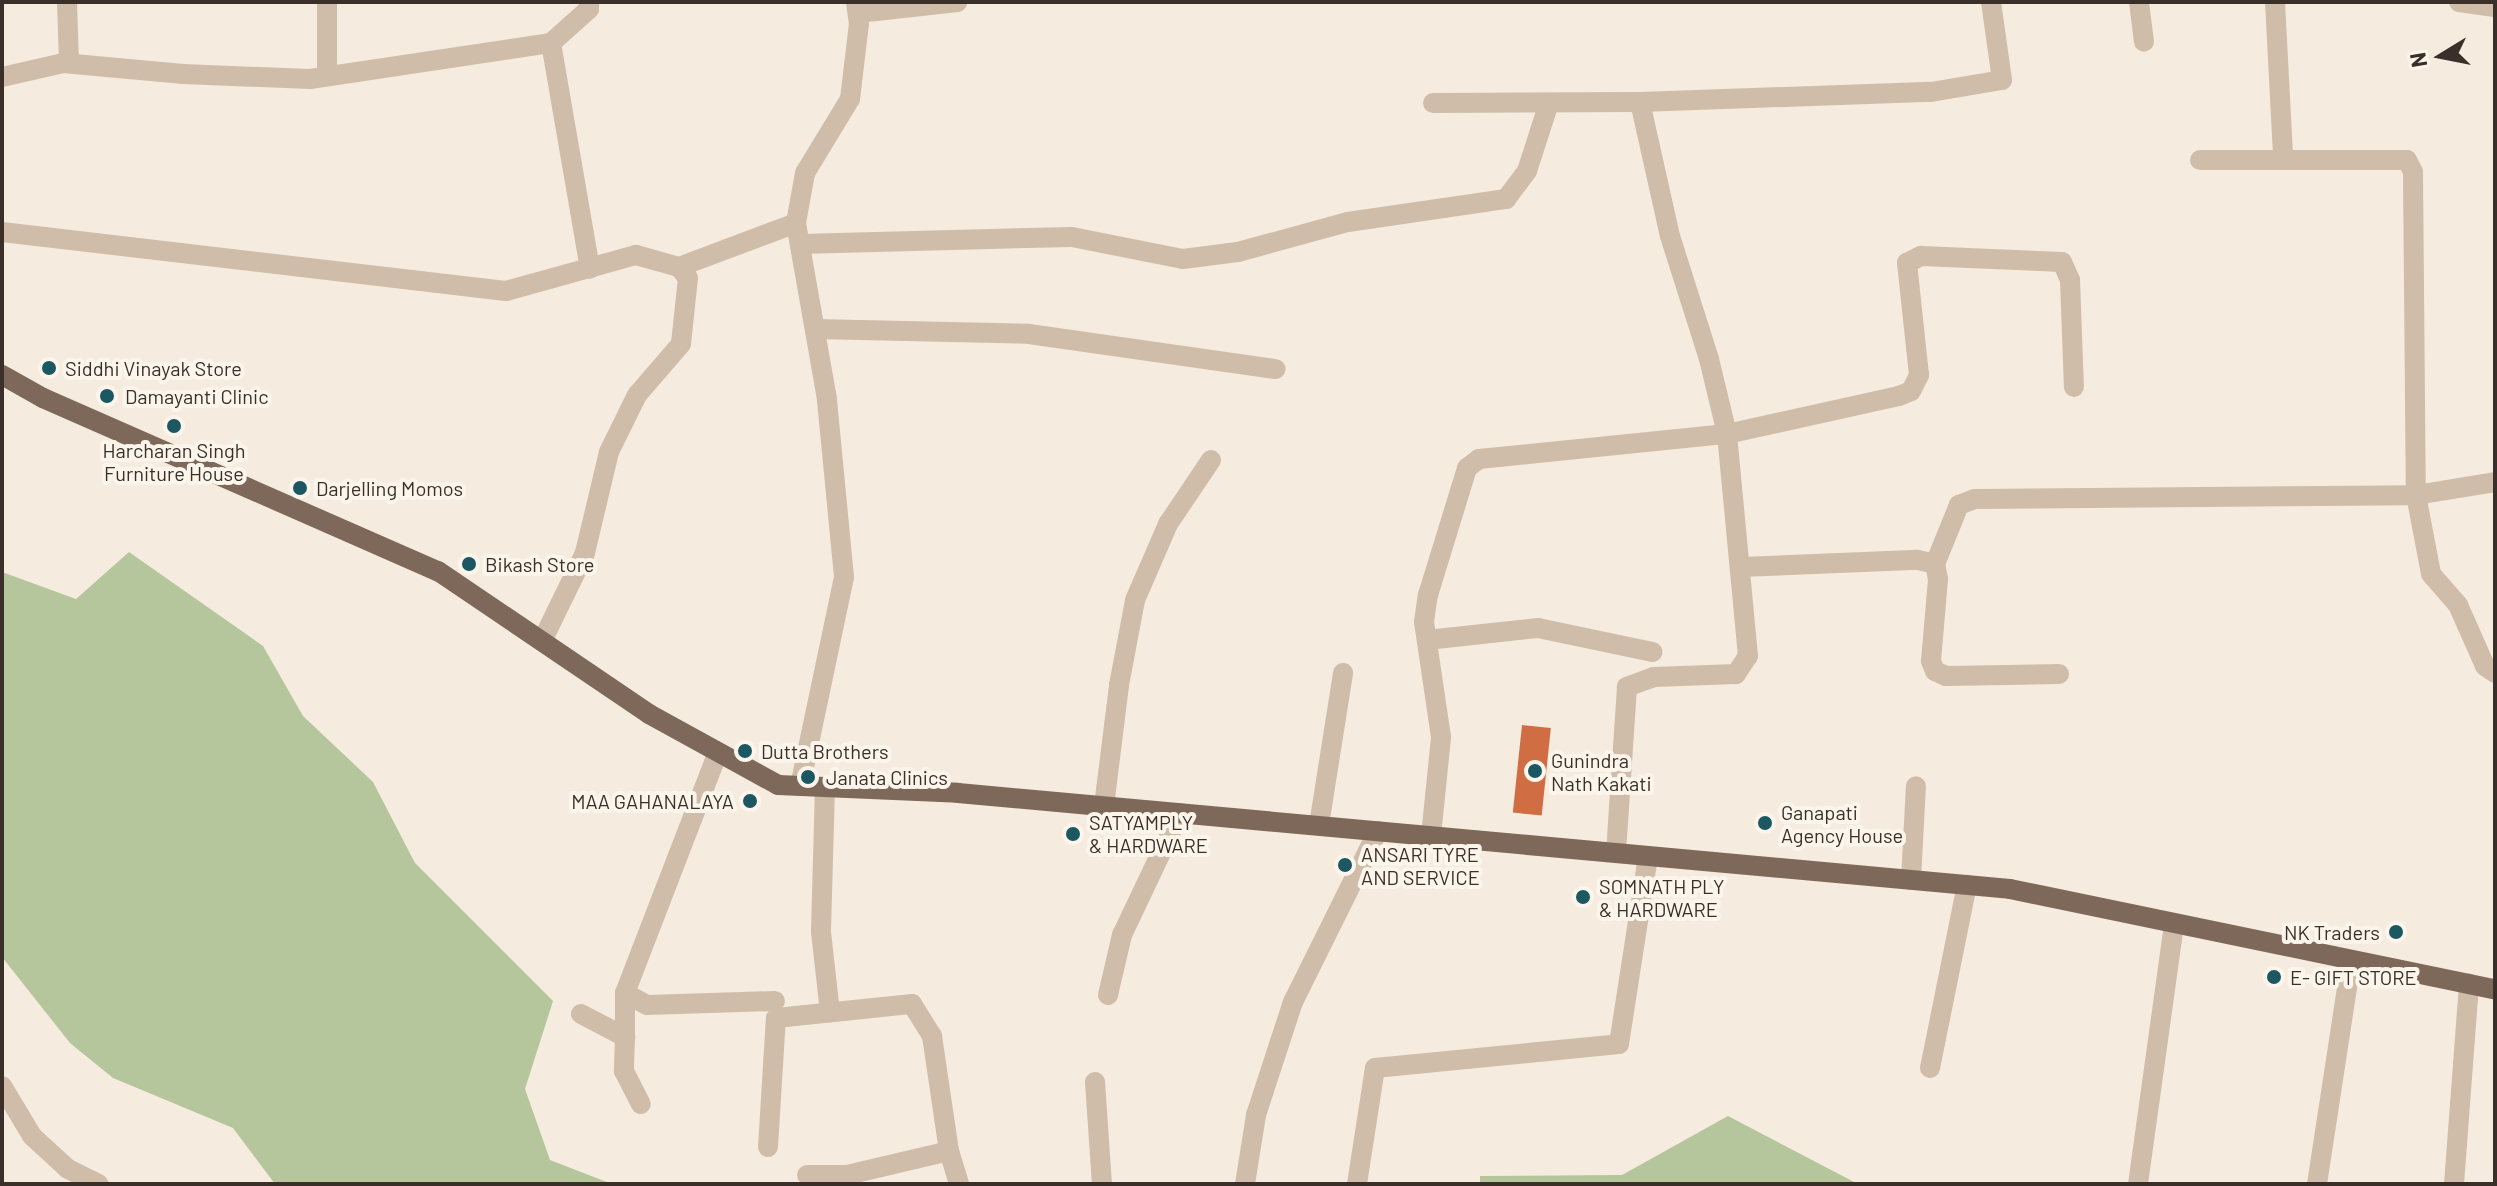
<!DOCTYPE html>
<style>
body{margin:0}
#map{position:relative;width:2497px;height:1186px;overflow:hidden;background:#f5ecdf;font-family:Barlow,sans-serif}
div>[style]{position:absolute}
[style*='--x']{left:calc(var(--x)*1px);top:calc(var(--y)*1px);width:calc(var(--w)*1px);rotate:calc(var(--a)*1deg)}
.green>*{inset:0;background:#b5c69d}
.building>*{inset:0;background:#d06d42;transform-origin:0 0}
.minor>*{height:20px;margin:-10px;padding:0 10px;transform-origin:10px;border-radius:10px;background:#cfbda9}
.major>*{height:20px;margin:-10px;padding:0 10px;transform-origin:10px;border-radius:10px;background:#7e6859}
.dots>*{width:22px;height:22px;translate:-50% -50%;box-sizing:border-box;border:4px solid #fcf5ec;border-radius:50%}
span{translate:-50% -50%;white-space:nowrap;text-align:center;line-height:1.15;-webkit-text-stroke:8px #fcf5ec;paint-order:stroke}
.poi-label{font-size:20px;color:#3b3029}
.left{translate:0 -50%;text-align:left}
.right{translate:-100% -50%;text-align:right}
.frame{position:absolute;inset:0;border:4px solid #3b3029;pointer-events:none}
.north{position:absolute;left:2401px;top:16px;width:80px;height:80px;-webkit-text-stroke:6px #fcf5ec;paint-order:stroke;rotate:260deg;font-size:22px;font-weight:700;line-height:32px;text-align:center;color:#3b3029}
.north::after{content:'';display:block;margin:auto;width:28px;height:36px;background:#3b3029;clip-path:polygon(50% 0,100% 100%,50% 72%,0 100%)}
</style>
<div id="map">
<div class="green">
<div style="clip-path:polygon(129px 552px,263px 646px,303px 716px,373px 782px,415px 863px,553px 1001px,525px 1089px,550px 1160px,612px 1184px,275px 1184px,233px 1128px,113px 1078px,70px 1043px,2px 957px,2px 572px,76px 599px)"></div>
<div style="clip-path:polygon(1728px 1116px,1858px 1184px,1480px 1184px,1480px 1176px,1622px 1175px)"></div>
</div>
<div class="building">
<div style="left:1522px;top:725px;width:29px;height:88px;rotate:6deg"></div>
</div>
<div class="minor">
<div style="--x:67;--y:2;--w:61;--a:88.1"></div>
<div style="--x:2139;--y:2;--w:40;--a:82.9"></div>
<div style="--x:2275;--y:2;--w:155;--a:87"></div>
<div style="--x:2459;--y:2;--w:36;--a:8"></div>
<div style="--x:858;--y:13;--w:100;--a:-6.3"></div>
<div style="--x:551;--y:43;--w:229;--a:80.2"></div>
<div style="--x:327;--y:76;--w:74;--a:-90"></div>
<div style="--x:2;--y:77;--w:63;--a:-12.9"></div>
<div style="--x:63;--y:63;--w:121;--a:5.2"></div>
<div style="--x:183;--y:74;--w:127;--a:2.3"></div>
<div style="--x:310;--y:79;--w:244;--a:-8.5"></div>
<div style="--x:551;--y:43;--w:51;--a:-41.8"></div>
<div style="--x:589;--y:9;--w:7;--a:-90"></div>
<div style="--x:1640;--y:102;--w:291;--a:-2"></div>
<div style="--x:1931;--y:92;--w:72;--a:-9.6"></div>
<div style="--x:2002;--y:80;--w:79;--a:-98"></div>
<div style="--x:1433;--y:103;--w:207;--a:-0.3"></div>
<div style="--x:1640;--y:102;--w:137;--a:77.4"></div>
<div style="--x:1670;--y:236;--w:129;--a:72.4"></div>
<div style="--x:1709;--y:359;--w:77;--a:76.5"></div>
<div style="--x:1727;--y:434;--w:223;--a:84.6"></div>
<div style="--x:1748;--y:656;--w:22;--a:124"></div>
<div style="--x:1736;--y:674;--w:82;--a:177.9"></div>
<div style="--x:1654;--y:677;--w:29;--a:160"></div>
<div style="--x:1627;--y:687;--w:166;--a:93.8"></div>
<div style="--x:2200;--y:160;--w:207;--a:0"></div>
<div style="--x:2407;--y:160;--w:13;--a:63"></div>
<div style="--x:2413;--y:172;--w:323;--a:89.5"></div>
<div style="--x:2416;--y:495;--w:80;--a:79.2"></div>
<div style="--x:2431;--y:574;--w:41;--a:48.9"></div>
<div style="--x:2458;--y:605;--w:67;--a:66.1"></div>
<div style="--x:2485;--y:666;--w:12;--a:35"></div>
<div style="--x:2;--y:232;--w:507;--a:6.68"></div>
<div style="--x:506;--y:291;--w:135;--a:-15.5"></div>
<div style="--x:636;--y:255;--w:45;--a:15.6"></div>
<div style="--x:679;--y:267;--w:14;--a:51"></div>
<div style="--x:688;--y:278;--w:66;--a:96.1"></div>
<div style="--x:681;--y:344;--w:67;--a:130.8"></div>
<div style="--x:637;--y:395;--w:64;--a:116.2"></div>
<div style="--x:609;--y:452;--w:104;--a:103.4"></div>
<div style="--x:585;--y:553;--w:98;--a:116"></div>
<div style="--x:800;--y:244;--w:272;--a:-1.5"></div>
<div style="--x:1072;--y:237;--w:113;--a:11.2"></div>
<div style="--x:1183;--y:259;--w:55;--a:-7.3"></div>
<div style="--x:1238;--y:252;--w:114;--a:-15.3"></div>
<div style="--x:1348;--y:222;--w:160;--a:-8.3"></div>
<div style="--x:1506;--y:199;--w:35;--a:-53"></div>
<div style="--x:1527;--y:171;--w:71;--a:-72.1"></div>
<div style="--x:679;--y:267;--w:125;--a:-20.6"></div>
<div style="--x:815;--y:329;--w:214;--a:1.3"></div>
<div style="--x:1029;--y:334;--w:249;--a:8.1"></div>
<div style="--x:1740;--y:567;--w:178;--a:-2.3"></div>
<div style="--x:1918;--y:560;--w:17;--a:13"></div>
<div style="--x:1427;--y:640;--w:112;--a:-6.2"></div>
<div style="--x:1538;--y:628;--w:117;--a:11.8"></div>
<div style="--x:2059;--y:674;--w:113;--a:179"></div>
<div style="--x:1946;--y:676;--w:12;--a:-156"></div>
<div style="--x:1935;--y:671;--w:11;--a:-112"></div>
<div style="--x:1931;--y:661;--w:82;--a:-85.1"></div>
<div style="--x:1938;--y:579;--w:15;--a:-101"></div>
<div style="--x:1935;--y:564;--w:64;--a:-67.9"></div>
<div style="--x:1959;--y:505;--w:17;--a:-21"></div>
<div style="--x:1975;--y:499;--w:441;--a:-0.5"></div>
<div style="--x:2416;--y:495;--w:80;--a:-9.3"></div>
<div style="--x:718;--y:752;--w:258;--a:111.1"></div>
<div style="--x:625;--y:993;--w:25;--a:29"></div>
<div style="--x:647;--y:1005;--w:128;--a:-1.8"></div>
<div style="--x:800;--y:786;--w:214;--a:-78.1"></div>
<div style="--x:844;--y:577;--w:179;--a:-95.5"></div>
<div style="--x:827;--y:399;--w:179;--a:-100"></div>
<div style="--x:796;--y:223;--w:51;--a:-79.8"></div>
<div style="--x:805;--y:173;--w:87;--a:-58.7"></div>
<div style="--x:850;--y:99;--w:76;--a:-83.2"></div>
<div style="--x:859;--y:24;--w:22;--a:-98"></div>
<div style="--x:825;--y:787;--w:145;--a:91.6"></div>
<div style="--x:821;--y:932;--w:81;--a:83.6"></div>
<div style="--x:1104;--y:806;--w:122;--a:-82.9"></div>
<div style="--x:1119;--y:685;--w:86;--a:-79.3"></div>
<div style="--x:1135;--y:600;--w:83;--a:-66.5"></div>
<div style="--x:1168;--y:524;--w:77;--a:-56.1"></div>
<div style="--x:1319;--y:825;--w:154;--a:-81"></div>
<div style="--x:1431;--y:836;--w:100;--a:-84.2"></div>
<div style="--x:1441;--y:737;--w:116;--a:-98.4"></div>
<div style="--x:1424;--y:622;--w:27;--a:-82"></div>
<div style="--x:1428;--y:595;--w:133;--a:-72.9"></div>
<div style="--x:1467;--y:468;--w:15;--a:-37"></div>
<div style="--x:1479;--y:459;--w:249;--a:-5.8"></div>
<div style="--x:1727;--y:434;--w:176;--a:-12.5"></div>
<div style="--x:1899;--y:396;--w:13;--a:-23"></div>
<div style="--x:1911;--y:391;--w:18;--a:-63"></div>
<div style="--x:1919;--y:375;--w:113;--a:-96.1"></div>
<div style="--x:1907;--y:263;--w:16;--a:-27"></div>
<div style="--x:1921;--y:256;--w:141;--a:2.4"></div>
<div style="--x:2062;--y:262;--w:20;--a:66"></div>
<div style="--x:2070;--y:280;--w:107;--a:87.9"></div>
<div style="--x:1911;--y:880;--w:94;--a:-87"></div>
<div style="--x:1108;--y:995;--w:62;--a:-76.9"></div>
<div style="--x:1122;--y:935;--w:135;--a:-64.6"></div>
<div style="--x:581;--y:1014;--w:50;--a:27.6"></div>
<div style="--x:625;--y:1037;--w:44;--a:-90"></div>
<div style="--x:625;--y:1037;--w:34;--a:92"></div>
<div style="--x:624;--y:1071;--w:37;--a:63"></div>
<div style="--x:1930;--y:1068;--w:187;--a:-78.6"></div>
<div style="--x:1095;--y:1082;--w:102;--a:86.1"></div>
<div style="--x:2;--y:1086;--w:58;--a:59"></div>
<div style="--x:32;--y:1136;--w:49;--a:42.5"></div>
<div style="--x:68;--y:1169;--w:34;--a:26"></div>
<div style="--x:768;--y:1147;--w:129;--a:-86.5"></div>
<div style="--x:776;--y:1018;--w:137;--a:-5.9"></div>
<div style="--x:912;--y:1004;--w:38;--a:58"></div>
<div style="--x:932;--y:1036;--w:116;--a:81.6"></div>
<div style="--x:949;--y:1151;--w:34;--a:73"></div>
<div style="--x:807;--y:1175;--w:40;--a:0"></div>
<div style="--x:847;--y:1175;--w:105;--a:-13.2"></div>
<div style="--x:1245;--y:1184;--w:70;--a:-80.9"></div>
<div style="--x:1256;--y:1115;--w:119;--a:-71.9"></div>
<div style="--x:1293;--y:1002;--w:191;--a:-63.6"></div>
<div style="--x:1357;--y:1184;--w:117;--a:-81.2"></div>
<div style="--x:1375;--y:1068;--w:245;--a:-5.6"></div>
<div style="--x:1619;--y:1044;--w:190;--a:-81.2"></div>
<div style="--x:2138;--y:1184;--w:263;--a:-82.1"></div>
<div style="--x:2317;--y:1184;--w:211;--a:-81.3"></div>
<div style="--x:2349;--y:975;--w:16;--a:-101"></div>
<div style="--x:2454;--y:1184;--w:201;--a:-85.7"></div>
</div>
<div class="major">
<div style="--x:2;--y:375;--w:47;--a:29.3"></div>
<div style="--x:43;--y:398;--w:431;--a:23.7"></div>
<div style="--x:438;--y:571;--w:255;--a:34.1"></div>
<div style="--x:649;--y:714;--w:147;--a:28.8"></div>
<div style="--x:778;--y:785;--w:180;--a:2.5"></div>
<div style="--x:958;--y:793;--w:1056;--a:5.21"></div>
<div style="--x:2010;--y:889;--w:495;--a:11.7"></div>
</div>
<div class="dots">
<div style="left:49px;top:368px;background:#1b5861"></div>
<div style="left:107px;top:396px;background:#1b5861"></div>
<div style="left:174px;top:426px;background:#1b5861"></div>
<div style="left:300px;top:488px;background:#1b5861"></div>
<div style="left:469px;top:564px;background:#1b5861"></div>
<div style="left:745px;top:751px;background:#1b5861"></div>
<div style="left:1535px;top:771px;background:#1b5861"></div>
<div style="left:808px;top:777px;background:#1b5861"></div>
<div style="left:750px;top:801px;background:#1b5861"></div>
<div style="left:1765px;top:823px;background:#1b5861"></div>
<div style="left:1073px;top:834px;background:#1b5861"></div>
<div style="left:1345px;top:865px;background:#1b5861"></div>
<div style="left:1583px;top:897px;background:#1b5861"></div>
<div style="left:2396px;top:932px;background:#1b5861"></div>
<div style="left:2274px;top:977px;background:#1b5861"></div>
</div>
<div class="poi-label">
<span class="left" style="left:65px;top:368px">Siddhi Vinayak Store</span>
<span class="left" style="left:125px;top:396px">Damayanti Clinic</span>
<span style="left:174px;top:462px">Harcharan Singh<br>Furniture House</span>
<span class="left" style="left:316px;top:488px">Darjelling Momos</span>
<span class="left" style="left:485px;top:564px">Bikash Store</span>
<span class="left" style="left:761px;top:751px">Dutta Brothers</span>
<span class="left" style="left:1551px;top:772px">Gunindra<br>Nath Kakati</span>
<span class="left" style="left:826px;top:777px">Janata Clinics</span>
<span class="right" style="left:734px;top:801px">MAA GAHANALAYA</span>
<span class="left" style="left:1781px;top:824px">Ganapati<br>Agency House</span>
<span class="left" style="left:1089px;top:834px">SATYAMPLY<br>&amp; HARDWARE</span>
<span class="left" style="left:1361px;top:866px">ANSARI TYRE<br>AND SERVICE</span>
<span class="left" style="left:1599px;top:898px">SOMNATH PLY<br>&amp; HARDWARE</span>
<span class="right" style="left:2380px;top:932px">NK Traders</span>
<span class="left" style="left:2290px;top:977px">E- GIFT STORE</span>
</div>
<div class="frame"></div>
<div class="north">N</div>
</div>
